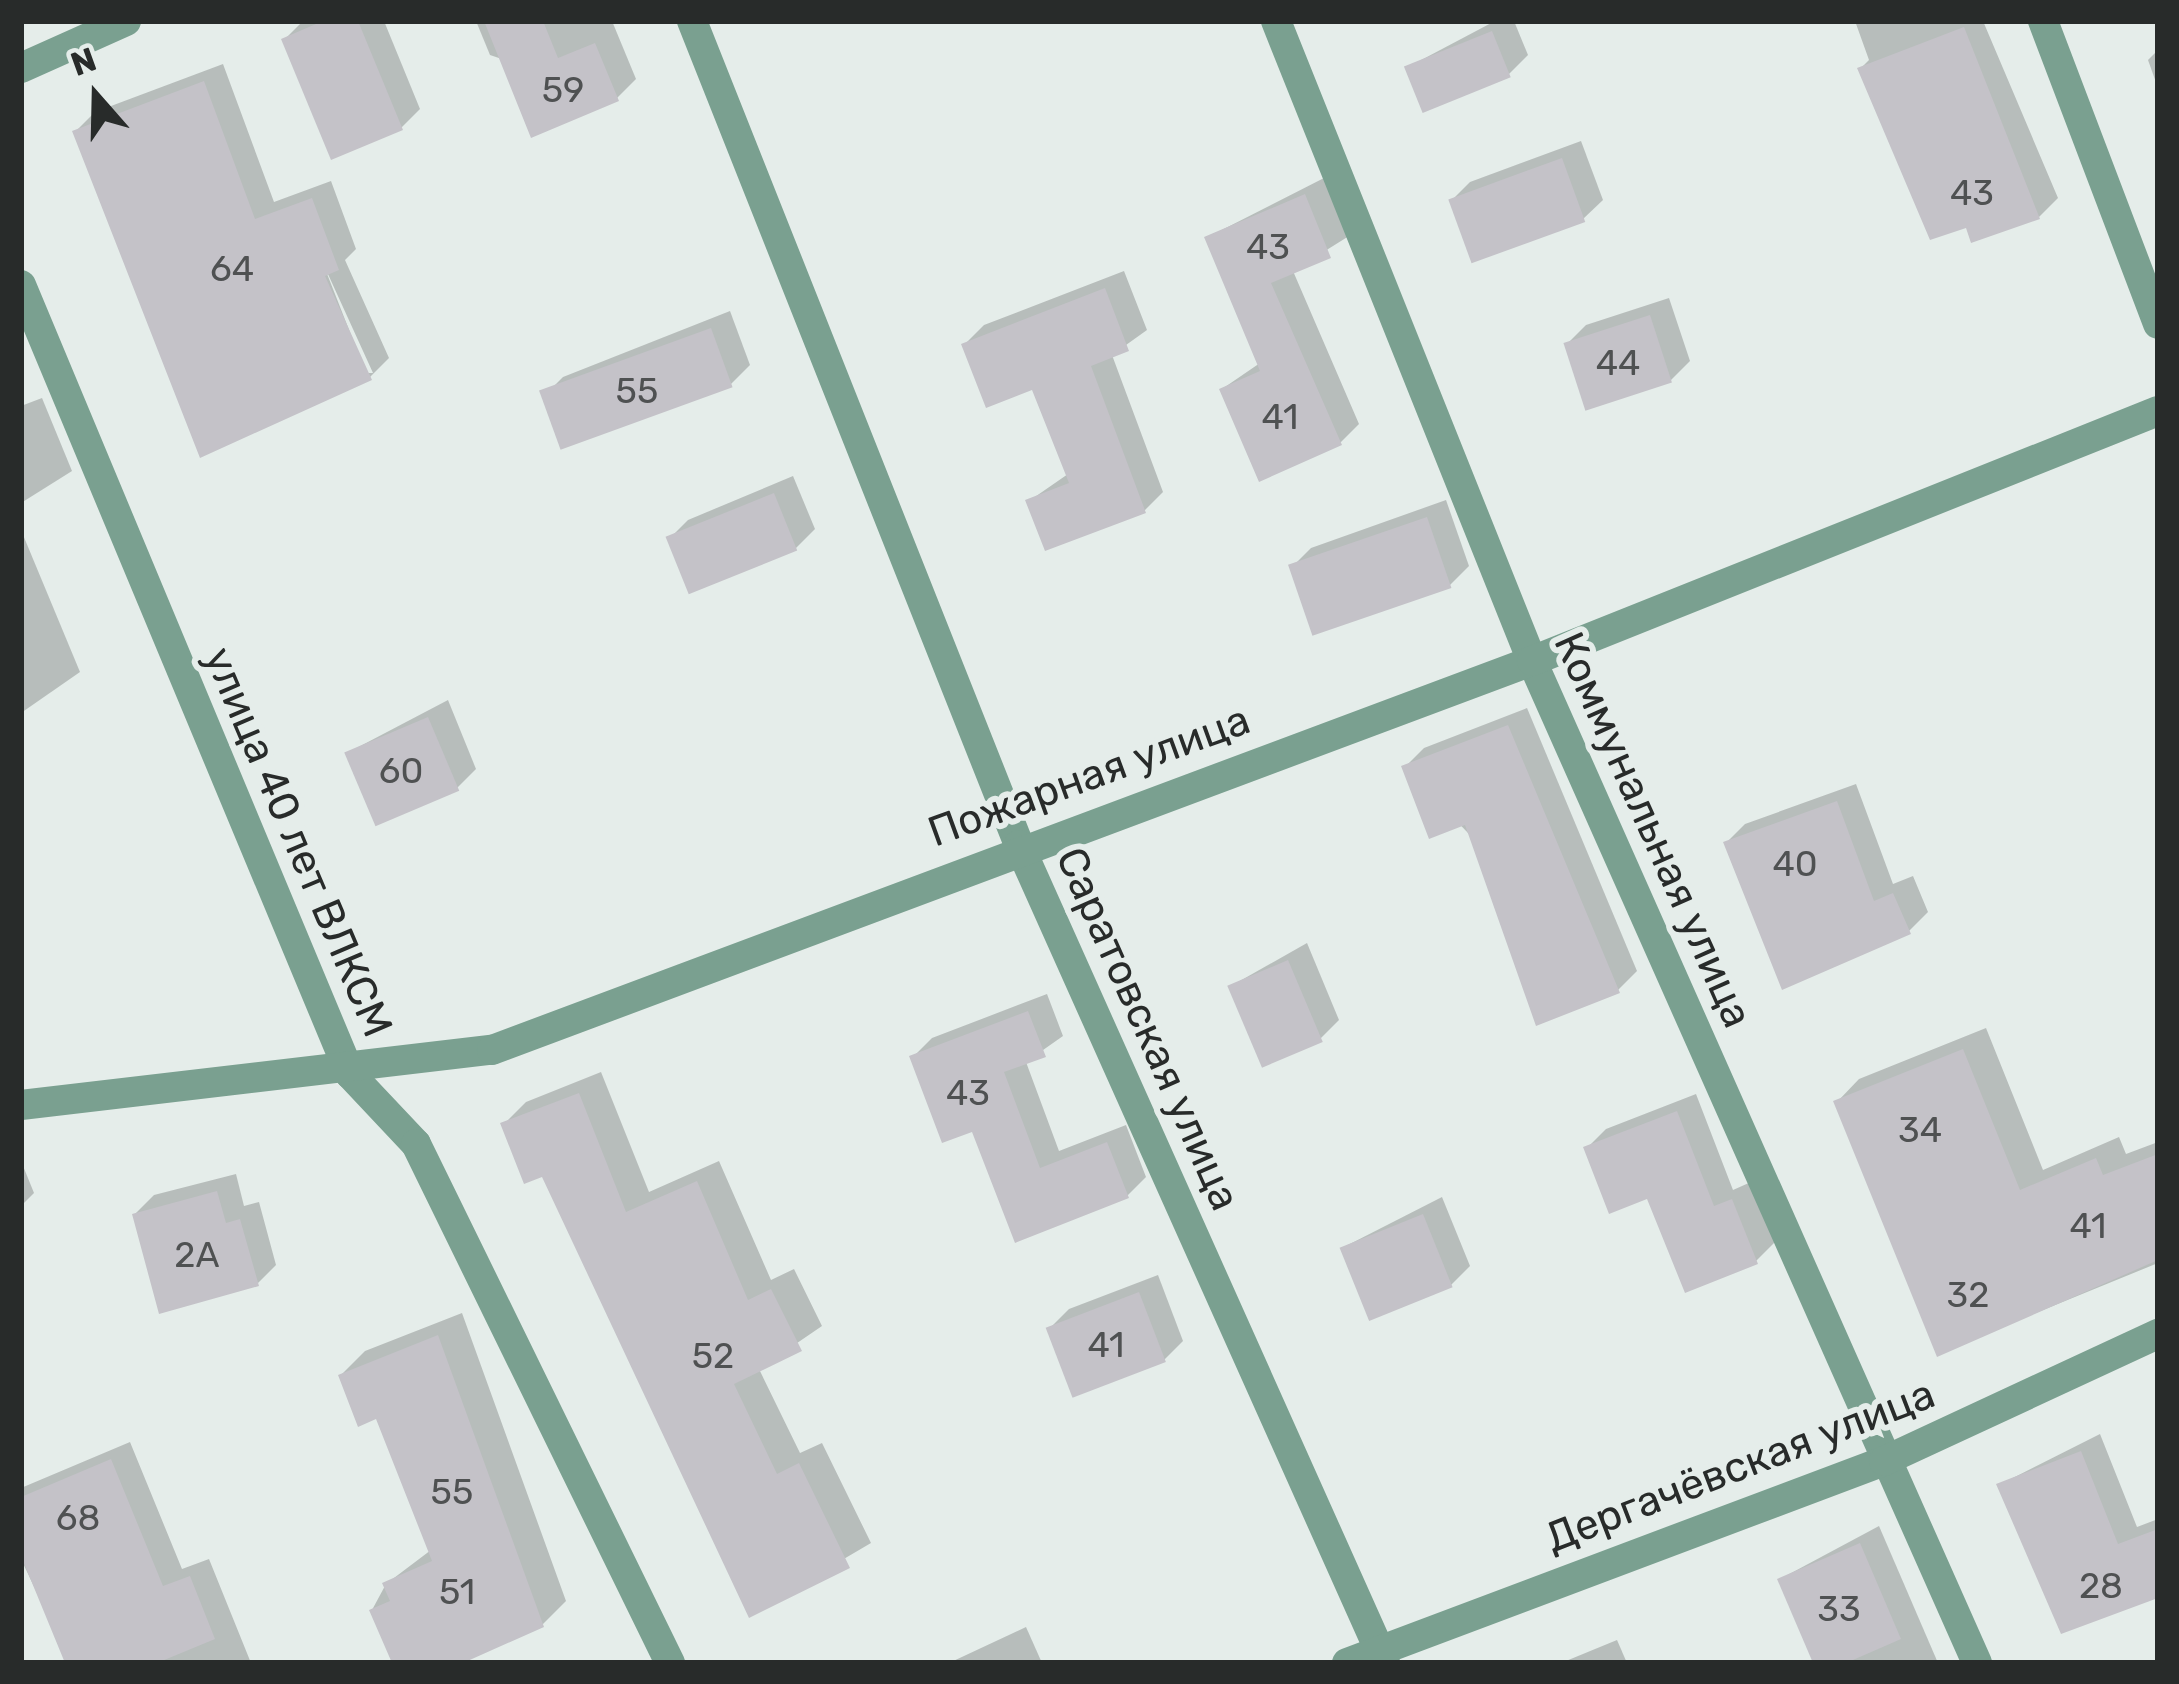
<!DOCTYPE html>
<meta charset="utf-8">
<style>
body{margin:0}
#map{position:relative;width:2179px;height:1684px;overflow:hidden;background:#e5edea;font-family:Rubik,sans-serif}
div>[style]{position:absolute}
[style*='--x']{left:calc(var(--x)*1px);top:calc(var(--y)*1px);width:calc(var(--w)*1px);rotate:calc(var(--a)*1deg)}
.shadow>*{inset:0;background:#0003}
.building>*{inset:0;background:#c4c2c8;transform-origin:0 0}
.minor>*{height:30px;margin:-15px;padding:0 15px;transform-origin:15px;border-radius:15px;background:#7aa090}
span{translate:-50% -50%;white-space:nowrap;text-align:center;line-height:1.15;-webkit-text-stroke:12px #e5edea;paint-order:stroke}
.number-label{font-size:36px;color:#4f5152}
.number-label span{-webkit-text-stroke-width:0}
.street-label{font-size:42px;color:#282b2a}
.frame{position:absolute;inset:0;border:24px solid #282b2a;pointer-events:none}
.north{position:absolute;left:36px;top:36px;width:120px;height:120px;-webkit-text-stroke:9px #e5edea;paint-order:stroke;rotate:340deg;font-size:33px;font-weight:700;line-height:48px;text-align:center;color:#282b2a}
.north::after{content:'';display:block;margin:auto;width:42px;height:54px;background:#282b2a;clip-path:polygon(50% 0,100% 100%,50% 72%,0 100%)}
</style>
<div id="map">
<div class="shadow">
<div style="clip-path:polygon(303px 21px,384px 21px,420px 109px,401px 128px,284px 40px)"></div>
<div style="clip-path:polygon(476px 21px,612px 21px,636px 79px,617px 98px,490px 55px)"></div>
<div style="clip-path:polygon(1495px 21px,1514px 21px,1528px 55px,1509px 74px,1408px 67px)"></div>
<div style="clip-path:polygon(1855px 21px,1983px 21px,2058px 198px,2039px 217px,1968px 224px,1861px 68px,1869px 60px)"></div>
<div style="clip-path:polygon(2158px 50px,2158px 88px,2148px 60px)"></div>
<div style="clip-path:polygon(evenodd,223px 64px,274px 202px,331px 181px,356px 249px,345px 260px,389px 358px,370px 377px,76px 131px,95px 112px,223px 64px,322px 261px,373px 373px,366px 373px,322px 261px)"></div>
<div style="clip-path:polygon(1581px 141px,1603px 200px,1583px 219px,1451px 201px,1470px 182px)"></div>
<div style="clip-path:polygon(1324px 178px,1349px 236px,1293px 271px,1359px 424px,1340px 443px,1222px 389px,1260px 363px,1208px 237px)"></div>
<div style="clip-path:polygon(1124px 271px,1147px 330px,1112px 355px,1163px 492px,1144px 511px,1029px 501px,1068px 474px,1034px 386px,965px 344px,984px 325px)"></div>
<div style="clip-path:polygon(1669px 298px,1690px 361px,1671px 380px,1567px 344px,1586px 325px)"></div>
<div style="clip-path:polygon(730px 311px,750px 365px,731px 384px,544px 396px,563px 377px)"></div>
<div style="clip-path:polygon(42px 398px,72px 471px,21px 503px,21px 406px)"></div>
<div style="clip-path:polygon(793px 476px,815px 529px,796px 548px,669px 539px,688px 520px)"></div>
<div style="clip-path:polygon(1446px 500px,1469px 566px,1450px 585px,1292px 567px,1311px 548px)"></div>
<div style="clip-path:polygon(21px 530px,80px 672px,21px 713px)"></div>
<div style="clip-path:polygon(448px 700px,476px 769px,457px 788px,347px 753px)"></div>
<div style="clip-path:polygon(1527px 708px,1637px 971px,1618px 990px,1405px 767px,1424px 748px)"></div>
<div style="clip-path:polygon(1856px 784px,1893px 884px,1913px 876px,1928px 912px,1909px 931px,1726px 843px,1745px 824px)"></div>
<div style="clip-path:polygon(1307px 943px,1339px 1020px,1320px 1039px,1231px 986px)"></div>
<div style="clip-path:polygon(1047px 994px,1063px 1036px,1026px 1062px,1059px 1151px,1126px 1125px,1146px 1177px,1127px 1196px,1016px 1239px,973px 1128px,913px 1057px,932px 1038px)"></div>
<div style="clip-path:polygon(1986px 1028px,2043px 1170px,2119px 1137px,2126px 1154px,2158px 1142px,2158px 1263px,1938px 1353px,1837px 1102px,1859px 1079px)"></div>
<div style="clip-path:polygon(601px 1072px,649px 1192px,719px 1161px,771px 1280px,794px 1269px,822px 1326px,759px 1369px,800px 1453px,822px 1443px,871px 1543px,750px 1614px,544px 1173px,504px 1124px,526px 1102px)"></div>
<div style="clip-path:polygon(1696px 1094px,1733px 1190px,1751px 1182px,1775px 1242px,1756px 1261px,1587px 1148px,1606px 1129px)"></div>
<div style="clip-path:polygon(21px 1161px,34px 1193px,21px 1206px)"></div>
<div style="clip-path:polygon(236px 1174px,244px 1206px,259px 1202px,276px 1265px,257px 1284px,135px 1214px,154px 1195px)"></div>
<div style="clip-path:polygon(1442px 1197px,1470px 1266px,1451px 1285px,1342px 1248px)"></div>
<div style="clip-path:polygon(1158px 1275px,1183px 1341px,1164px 1360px,1050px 1328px,1069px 1309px)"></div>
<div style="clip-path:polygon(462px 1313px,566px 1601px,542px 1625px,455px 1663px,395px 1663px,372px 1610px,386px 1584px,431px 1550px,378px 1416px,341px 1375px,365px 1351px)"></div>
<div style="clip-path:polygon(2100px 1434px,2137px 1527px,2158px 1519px,2158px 1595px,1999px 1485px)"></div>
<div style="clip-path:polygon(130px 1442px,182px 1569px,209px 1559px,251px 1663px,70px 1663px,21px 1559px,21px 1488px)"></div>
<div style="clip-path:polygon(1879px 1526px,1938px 1663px,1815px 1663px,1780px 1579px)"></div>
<div style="clip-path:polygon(1026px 1627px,1042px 1663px,949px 1663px)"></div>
<div style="clip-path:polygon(1617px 1640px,1627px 1663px,1561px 1663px)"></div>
</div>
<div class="building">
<div style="clip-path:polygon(323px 21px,358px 21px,403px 130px,331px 160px,281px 39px)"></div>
<div style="clip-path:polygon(484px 21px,543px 21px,558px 58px,595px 43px,619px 101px,531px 138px)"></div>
<div style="clip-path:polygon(1964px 27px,2040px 219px,1971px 243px,1966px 228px,1930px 240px,1857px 68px)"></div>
<div style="left:1492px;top:31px;width:50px;height:95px;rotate:68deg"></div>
<div style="clip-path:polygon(204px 81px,255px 219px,312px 198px,339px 270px,325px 276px,372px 380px,200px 458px,72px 131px)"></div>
<div style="left:1562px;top:158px;width:68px;height:121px;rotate:70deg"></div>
<div style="clip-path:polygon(1305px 194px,1331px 258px,1271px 283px,1342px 445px,1259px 482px,1219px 389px,1260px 371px,1204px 237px)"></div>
<div style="clip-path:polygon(1105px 288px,1129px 351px,1091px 366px,1146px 513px,1045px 551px,1025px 500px,1069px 483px,1032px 390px,986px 408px,961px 344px)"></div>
<div style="left:1650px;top:315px;width:71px;height:91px;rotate:72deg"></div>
<div style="left:711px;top:328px;width:63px;height:183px;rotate:70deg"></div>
<div style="left:774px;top:493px;width:62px;height:117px;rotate:68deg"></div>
<div style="left:1427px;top:517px;width:75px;height:147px;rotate:71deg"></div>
<div style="left:428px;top:717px;width:80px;height:91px;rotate:67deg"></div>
<div style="clip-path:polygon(1508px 725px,1620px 993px,1536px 1026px,1465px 825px,1429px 839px,1401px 766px)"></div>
<div style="clip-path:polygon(1837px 801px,1874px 901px,1893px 893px,1911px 934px,1782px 990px,1723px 842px)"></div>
<div style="left:1288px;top:960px;width:89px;height:66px;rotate:67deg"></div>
<div style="clip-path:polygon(1028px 1011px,1046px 1057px,1004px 1072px,1040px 1168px,1107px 1142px,1129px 1198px,1015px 1243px,972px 1132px,942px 1143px,909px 1056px)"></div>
<div style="clip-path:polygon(1963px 1049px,2020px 1190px,2096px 1158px,2103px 1175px,2158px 1154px,2158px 1260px,1937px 1357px,1833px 1101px)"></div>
<div style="clip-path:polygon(579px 1093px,626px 1212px,697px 1181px,748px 1300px,771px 1289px,802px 1351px,734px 1384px,777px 1474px,799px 1463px,850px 1568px,749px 1618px,542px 1177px,524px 1184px,500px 1123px)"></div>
<div style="clip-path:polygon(1677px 1111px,1714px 1206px,1732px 1199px,1758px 1264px,1685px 1293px,1647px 1199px,1609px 1214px,1583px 1147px)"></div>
<div style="clip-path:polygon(217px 1191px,226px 1223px,240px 1219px,259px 1286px,159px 1314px,132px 1214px)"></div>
<div style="left:1423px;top:1214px;width:79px;height:90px;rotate:68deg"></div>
<div style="left:1139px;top:1292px;width:75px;height:100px;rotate:69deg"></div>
<div style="clip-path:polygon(438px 1335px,544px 1627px,463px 1663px,392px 1663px,369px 1610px,390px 1601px,382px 1583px,432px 1561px,376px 1419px,358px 1427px,338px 1375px)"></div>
<div style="clip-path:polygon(2081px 1451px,2118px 1544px,2158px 1529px,2158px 1598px,2061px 1634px,1996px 1484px)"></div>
<div style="clip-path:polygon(111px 1459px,163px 1586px,190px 1576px,215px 1639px,157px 1663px,65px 1663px,21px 1556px,21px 1497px)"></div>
<div style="clip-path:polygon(1860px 1543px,1901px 1639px,1846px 1663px,1813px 1663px,1777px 1579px)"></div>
</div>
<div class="minor">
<div style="--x:692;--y:21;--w:887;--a:68.35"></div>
<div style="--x:1019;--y:845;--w:896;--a:65.89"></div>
<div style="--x:1276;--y:21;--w:689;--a:68.2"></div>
<div style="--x:1532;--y:661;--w:1096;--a:66.05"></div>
<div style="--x:2043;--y:21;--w:324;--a:69.2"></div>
<div style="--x:21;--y:68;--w:115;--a:-24.1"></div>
<div style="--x:21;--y:285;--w:855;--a:67.36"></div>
<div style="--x:350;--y:1074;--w:96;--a:46.7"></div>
<div style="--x:416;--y:1144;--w:578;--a:63.92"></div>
<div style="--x:21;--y:1105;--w:474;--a:-6.7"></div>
<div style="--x:492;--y:1050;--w:1110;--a:-20.51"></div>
<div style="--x:1532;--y:661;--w:674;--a:-21.77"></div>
<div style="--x:1347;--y:1663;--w:574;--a:-20.61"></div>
<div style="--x:1884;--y:1461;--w:302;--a:-24.9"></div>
</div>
<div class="number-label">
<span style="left:563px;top:90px">59</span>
<span style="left:1972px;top:193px">43</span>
<span style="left:1268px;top:247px">43</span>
<span style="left:232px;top:269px">64</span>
<span style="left:1618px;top:363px">44</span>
<span style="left:637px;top:391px">55</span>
<span style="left:1280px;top:417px">41</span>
<span style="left:401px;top:771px">60</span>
<span style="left:1795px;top:864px">40</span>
<span style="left:968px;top:1093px">43</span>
<span style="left:1920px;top:1130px">34</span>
<span style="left:2088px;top:1226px">41</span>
<span style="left:197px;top:1255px">2А</span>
<span style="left:1968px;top:1295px">32</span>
<span style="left:1106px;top:1345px">41</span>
<span style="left:713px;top:1356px">52</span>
<span style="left:452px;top:1492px">55</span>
<span style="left:78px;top:1518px">68</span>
<span style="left:2101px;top:1586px">28</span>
<span style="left:457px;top:1592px">51</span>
<span style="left:1839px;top:1609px">33</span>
</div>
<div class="street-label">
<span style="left:1089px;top:776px;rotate:-20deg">Пожарная улица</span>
<span style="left:1653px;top:830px;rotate:66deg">Коммунальная улица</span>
<span style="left:298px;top:842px;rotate:67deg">улица 40 лет ВЛКСМ</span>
<span style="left:1148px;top:1029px;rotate:66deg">Саратовская улица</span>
<span style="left:1740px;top:1466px;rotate:-21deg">Дергачёвская улица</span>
</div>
<div class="frame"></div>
<div class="north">N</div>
</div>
